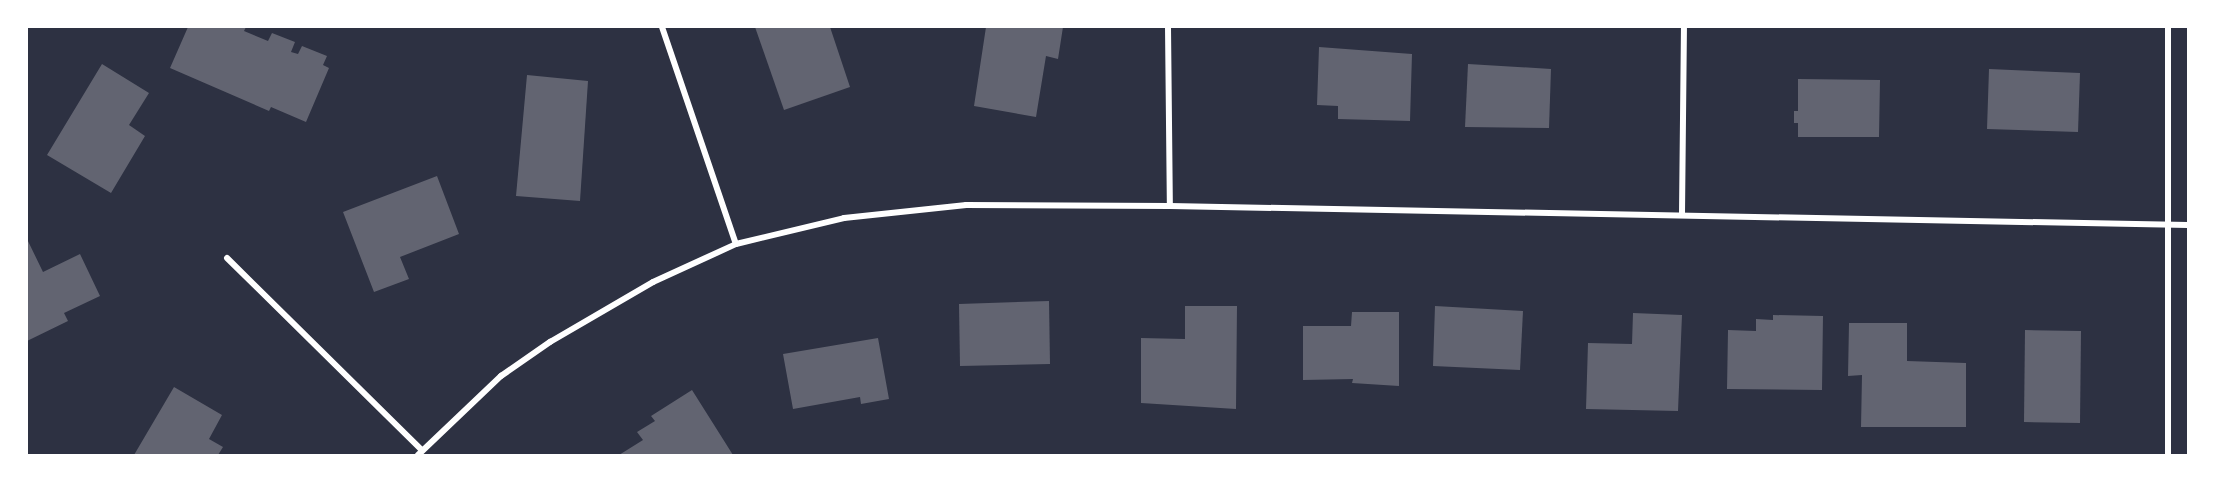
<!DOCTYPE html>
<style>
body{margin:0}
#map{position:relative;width:2215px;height:482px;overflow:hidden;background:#2d3142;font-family:Raleway,sans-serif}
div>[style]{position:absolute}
.building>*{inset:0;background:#626471}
.minor>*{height:6px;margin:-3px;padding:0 3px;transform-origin:3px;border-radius:3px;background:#fff}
span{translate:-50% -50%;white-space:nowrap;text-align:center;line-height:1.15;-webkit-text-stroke:4.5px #fff;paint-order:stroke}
.frame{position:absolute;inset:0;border:28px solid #fff;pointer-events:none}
</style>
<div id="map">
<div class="building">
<div style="clip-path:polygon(188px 27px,246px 27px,244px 31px,268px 41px,272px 33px,295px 42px,291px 52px,298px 54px,302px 46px,327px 56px,323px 65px,329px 68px,306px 122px,271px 107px,269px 111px,170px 68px)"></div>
<div style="clip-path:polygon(755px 27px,830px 27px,850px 87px,784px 110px)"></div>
<div style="clip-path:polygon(986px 27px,1063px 27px,1058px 59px,1046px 56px,1036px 117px,974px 106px)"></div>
<div style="clip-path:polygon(1319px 47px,1412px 54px,1410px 121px,1338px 119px,1338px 106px,1317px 105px)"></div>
<div style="clip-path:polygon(102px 64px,149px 93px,129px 125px,145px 136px,111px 193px,47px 155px)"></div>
<div style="clip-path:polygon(1468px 64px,1551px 69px,1549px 128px,1465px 127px)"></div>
<div style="clip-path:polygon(1989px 69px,2080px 73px,2078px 132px,1987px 129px)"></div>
<div style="clip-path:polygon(527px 75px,588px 81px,580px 201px,516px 196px)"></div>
<div style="clip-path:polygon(1798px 79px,1880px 80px,1879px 137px,1798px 137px,1798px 123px,1794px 123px,1794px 111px,1798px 111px)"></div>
<div style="clip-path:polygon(437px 176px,459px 234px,400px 257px,409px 279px,374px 292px,343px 212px)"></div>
<div style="clip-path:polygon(27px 239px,43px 272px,80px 254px,100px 296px,64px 313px,68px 321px,27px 341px)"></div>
<div style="clip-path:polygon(1049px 301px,1050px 364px,960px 366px,959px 304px)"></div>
<div style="clip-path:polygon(1185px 306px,1237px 306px,1236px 409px,1141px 403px,1141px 338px,1185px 339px)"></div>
<div style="clip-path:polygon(1435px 306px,1523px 311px,1520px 370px,1433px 366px)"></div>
<div style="clip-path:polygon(1352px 312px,1399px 312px,1399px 386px,1352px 383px,1353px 379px,1303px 380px,1303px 326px,1351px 326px)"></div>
<div style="clip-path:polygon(1633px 313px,1682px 315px,1678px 411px,1586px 409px,1588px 343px,1632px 344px)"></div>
<div style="clip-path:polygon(1773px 315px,1823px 316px,1822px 390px,1727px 389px,1728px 330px,1756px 331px,1756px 319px,1773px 320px)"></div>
<div style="clip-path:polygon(1849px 323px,1907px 323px,1907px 361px,1966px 363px,1966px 427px,1861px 427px,1862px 375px,1848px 376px)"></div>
<div style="clip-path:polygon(2025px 330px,2081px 331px,2080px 423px,2024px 422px)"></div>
<div style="clip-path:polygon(878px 338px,889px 399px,861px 404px,860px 397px,793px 409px,783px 354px)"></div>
<div style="clip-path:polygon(174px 387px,222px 415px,209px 439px,223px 447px,218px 455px,134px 455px)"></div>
<div style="clip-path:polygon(692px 390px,733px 455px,619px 455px,643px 440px,637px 432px,655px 421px,651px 416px)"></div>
</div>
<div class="minor">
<div style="left:662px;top:27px;width:229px;rotate:71.2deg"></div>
<div style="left:1168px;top:27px;width:179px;rotate:89.4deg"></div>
<div style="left:1682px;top:214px;width:187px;rotate:-89.4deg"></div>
<div style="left:227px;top:258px;width:274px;rotate:44.6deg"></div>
<div style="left:418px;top:455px;width:115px;rotate:-43.6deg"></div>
<div style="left:501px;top:376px;width:60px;rotate:-34.8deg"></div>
<div style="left:550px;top:342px;width:119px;rotate:-30.2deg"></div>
<div style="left:653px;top:282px;width:91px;rotate:-24.6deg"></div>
<div style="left:736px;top:244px;width:111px;rotate:-13.5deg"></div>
<div style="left:844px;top:218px;width:123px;rotate:-6.1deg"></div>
<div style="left:966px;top:205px;width:204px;rotate:0.3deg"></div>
<div style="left:1170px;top:206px;width:1018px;rotate:1.07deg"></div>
<div style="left:2168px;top:455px;width:428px;rotate:-90deg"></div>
</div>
<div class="frame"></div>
</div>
